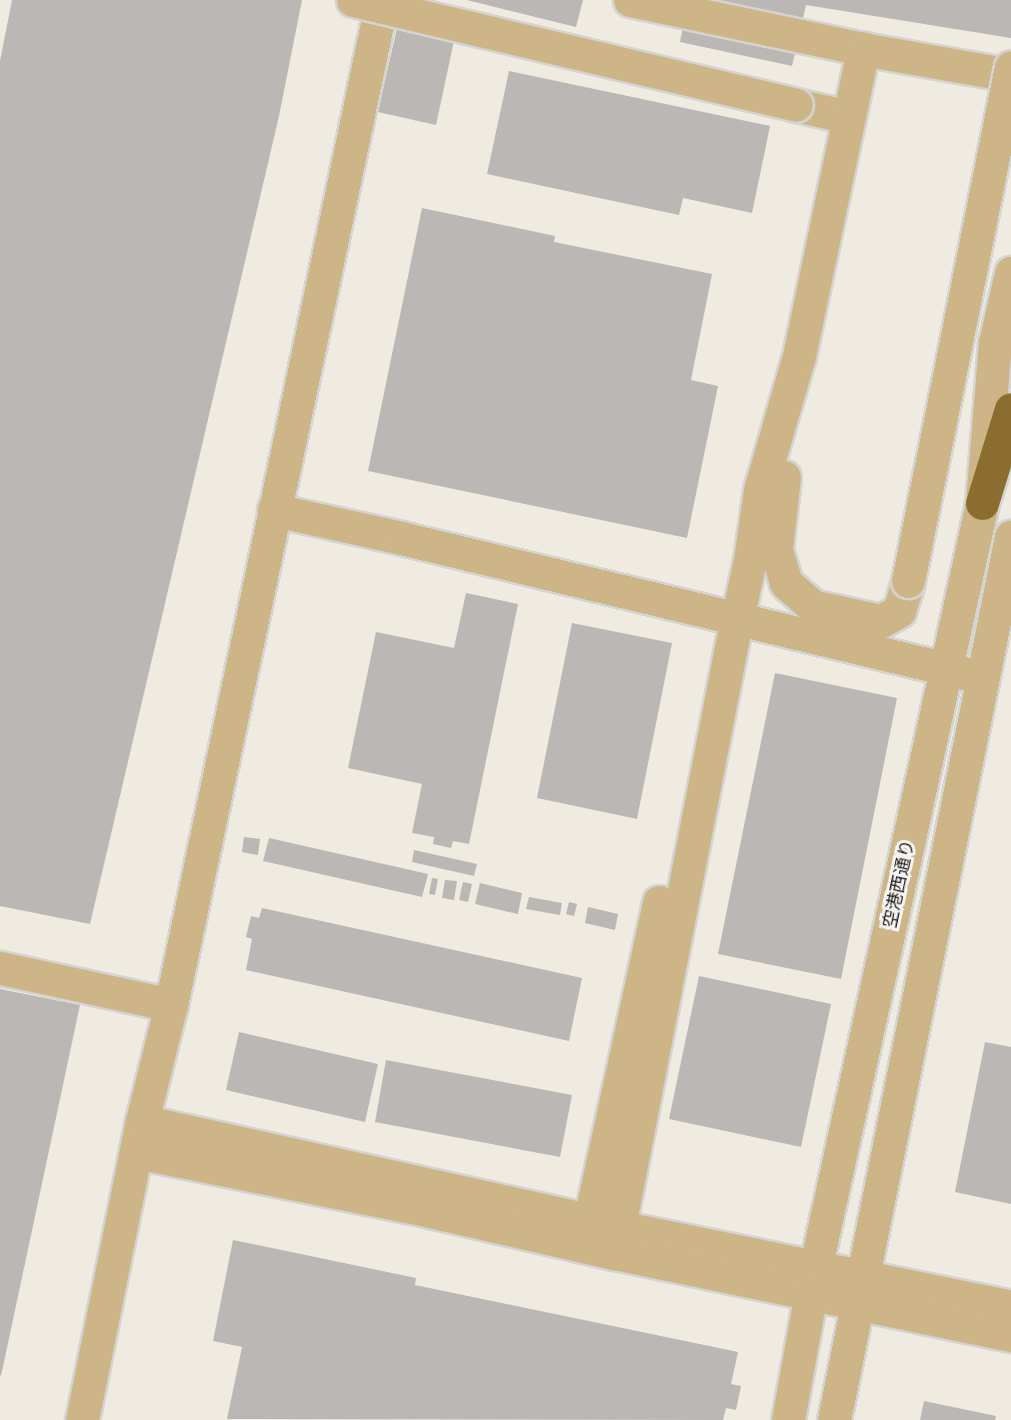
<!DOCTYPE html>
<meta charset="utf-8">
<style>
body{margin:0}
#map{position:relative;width:1011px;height:1420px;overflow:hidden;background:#f7f6f3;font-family:"Work Sans","Noto Sans JP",sans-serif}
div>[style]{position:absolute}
.built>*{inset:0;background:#efebe0}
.building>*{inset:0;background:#bab7b5}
.roads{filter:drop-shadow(2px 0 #d4d4d1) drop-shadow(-2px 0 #d4d4d1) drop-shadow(0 2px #d4d4d1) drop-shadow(0 -2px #d4d4d1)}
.minor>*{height:33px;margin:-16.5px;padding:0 16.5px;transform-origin:16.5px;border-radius:16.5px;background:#cdb588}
.highway>*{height:33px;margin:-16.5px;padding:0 16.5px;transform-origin:16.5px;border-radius:16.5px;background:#8b6d2f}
.bridges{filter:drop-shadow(2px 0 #d4d4d1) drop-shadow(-2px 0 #d4d4d1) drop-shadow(0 2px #d4d4d1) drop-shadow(0 -2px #d4d4d1)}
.minor-bridge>*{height:33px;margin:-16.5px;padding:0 16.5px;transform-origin:16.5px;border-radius:16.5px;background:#cdb588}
span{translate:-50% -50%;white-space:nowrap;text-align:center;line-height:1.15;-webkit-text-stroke:6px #f7f6f3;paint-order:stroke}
.street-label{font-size:18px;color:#1f1f1e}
</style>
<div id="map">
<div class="built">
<div style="clip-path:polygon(0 0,1011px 0,1011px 1420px,0 1420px)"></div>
</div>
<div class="building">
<div style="clip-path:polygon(12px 0,302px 0,279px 116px,90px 924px,0 906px,0 61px)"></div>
<div style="clip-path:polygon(467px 0,583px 0,576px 27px)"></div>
<div style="clip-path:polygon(688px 0,1011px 0,1011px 38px,806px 5px,792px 66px,680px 42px)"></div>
<div style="clip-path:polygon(397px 28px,454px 41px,436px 125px,378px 112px)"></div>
<div style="clip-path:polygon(509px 71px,770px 126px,752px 213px,683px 198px,679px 215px,487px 174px)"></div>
<div style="clip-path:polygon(422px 208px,555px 236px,554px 242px,712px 274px,691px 380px,718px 386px,687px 538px,368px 471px)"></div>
<div style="clip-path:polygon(466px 593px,518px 604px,469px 844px,453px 841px,451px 848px,433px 844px,434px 837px,412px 833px,422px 784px,348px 768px,376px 632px,454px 648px)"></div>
<div style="clip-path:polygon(572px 623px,672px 643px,637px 819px,537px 798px)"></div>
<div style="clip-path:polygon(775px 673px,897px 698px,841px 979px,718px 954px)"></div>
<div style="clip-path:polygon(244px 837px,260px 839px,258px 855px,242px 852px)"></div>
<div style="clip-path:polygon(269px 838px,428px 874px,422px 897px,263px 861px)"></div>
<div style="clip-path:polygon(414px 850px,477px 864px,474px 876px,412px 862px)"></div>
<div style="clip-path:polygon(432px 878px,438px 879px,435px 895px,429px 894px)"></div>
<div style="clip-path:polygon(445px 880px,457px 881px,454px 900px,442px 898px)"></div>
<div style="clip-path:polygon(463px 882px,472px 884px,468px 902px,459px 900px)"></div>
<div style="clip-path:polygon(480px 883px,522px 893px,518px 914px,475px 904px)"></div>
<div style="clip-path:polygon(529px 897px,562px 903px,560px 915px,526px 909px)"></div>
<div style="clip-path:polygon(569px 902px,577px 904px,574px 916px,566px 914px)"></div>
<div style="clip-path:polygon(588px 907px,618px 914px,615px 930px,585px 923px)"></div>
<div style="clip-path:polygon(262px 908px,582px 978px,569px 1041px,246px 970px,252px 939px,246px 937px,251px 916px,259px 918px)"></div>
<div style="clip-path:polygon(699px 976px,831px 1004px,801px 1147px,669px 1119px)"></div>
<div style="clip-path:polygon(0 989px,80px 1005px,1px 1376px,0 1375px)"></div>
<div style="clip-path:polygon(239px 1032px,378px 1064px,365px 1122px,226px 1090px)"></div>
<div style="clip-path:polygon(985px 1042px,1011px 1047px,1011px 1204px,955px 1192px)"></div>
<div style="clip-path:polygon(386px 1060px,572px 1095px,560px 1157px,375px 1122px)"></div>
<div style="clip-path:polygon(233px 1240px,416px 1278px,415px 1285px,738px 1352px,731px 1384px,741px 1386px,736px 1410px,726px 1408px,723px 1420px,227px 1419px,242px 1347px,213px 1341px)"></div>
<div style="clip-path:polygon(924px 1401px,996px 1416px,995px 1420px,920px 1420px)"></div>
</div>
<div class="roads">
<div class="minor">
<div style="left:630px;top:0;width:238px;rotate:11.9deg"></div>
<div style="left:863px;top:49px;width:150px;rotate:10deg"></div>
<div style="left:796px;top:105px;width:54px;rotate:12.8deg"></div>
<div style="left:784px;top:477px;width:73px;rotate:96.3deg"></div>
<div style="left:776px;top:550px;width:34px;rotate:73deg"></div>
<div style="left:786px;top:583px;width:35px;rotate:41deg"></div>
<div style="left:812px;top:606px;width:71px;rotate:12.3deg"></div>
<div style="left:881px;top:621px;width:21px;rotate:-29deg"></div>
<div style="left:899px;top:611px;width:31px;rotate:-73deg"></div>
<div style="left:274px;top:510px;width:130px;rotate:12.4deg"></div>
<div style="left:401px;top:538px;width:583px;rotate:13.49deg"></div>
<div style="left:0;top:968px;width:175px;rotate:12.2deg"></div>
<div style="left:142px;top:1121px;width:489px;rotate:12.5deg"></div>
<div style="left:619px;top:1227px;width:400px;rotate:11.5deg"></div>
<div style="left:136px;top:1152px;width:300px;rotate:11.3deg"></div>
<div style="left:430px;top:1211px;width:189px;rotate:12.9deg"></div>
<div style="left:614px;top:1253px;width:405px;rotate:11.7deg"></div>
<div style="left:585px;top:1242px;width:348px;rotate:-77.7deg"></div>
<div style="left:614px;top:1253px;width:617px;rotate:-79.07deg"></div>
<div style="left:731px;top:647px;width:89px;rotate:-77.7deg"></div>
<div style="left:750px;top:560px;width:71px;rotate:-81.9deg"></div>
<div style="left:760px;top:490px;width:140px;rotate:-73.8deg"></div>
<div style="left:799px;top:356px;width:314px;rotate:-78.2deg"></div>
<div style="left:82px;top:1420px;width:305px;rotate:-78.7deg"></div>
<div style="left:142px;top:1121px;width:120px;rotate:-76deg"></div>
<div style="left:171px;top:1005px;width:1027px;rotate:-78.14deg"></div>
<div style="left:788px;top:1420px;width:158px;rotate:-79.8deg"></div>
<div style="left:816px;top:1265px;width:780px;rotate:-77.71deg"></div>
<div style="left:982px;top:503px;width:161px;rotate:-85.4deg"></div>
<div style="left:995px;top:343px;width:72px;rotate:-77.1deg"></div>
<div style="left:834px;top:1420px;width:901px;rotate:-78.67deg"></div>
</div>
<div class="highway">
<div style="left:982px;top:503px;width:98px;rotate:-72.9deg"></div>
</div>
</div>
<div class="bridges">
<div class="minor-bridge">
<div style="left:353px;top:0;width:455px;rotate:13.3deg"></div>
<div style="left:908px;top:581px;width:524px;rotate:-78.67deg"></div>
</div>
</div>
<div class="street-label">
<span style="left:899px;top:884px;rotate:-78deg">空港西通り</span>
</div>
</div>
